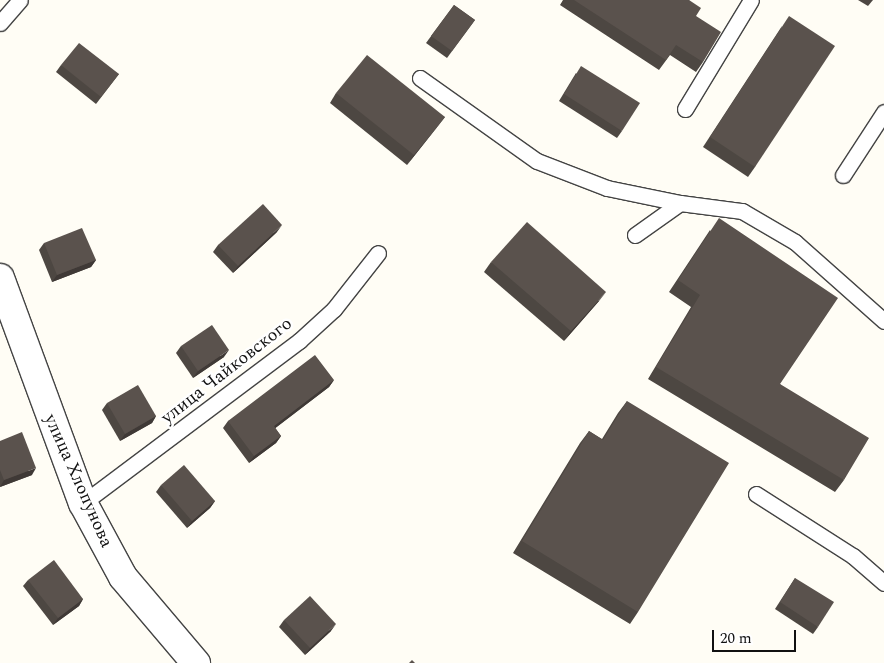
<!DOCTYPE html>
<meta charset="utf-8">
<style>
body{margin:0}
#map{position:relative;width:884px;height:663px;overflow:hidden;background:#fffdf5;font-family:Spectral,serif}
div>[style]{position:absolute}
.roads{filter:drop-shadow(1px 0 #444) drop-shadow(-1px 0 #444) drop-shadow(0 1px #444) drop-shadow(0 -1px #444)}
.service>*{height:15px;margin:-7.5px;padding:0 7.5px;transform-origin:7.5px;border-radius:7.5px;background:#fff}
.minor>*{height:28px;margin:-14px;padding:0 14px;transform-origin:14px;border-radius:14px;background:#fff}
.wall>*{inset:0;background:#4d4742}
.shaded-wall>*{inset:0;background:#3f3936}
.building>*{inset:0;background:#5a524d}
span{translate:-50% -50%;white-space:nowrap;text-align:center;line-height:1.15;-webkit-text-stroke:5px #fff;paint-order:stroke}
.street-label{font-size:18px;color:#111}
.scale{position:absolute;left:712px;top:630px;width:84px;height:22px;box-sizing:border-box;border:2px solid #111;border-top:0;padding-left:6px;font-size:15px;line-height:18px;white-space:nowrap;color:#111;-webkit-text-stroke:4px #fff;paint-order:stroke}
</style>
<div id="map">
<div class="roads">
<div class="service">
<div style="left:0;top:23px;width:30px;rotate:-49deg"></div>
<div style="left:420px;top:78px;width:143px;rotate:35.4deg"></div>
<div style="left:537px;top:161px;width:75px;rotate:21.1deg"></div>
<div style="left:607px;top:188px;width:75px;rotate:11.6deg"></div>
<div style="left:685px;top:109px;width:127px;rotate:-58.8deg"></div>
<div style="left:843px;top:175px;width:75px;rotate:-56.9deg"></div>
<div style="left:635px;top:235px;width:55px;rotate:-35.4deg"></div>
<div style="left:680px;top:203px;width:63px;rotate:7.4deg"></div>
<div style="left:742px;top:211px;width:61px;rotate:30.3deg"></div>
<div style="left:795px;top:242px;width:119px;rotate:41.6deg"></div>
<div style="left:756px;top:494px;width:115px;rotate:32.6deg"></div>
<div style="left:853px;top:556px;width:41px;rotate:41.1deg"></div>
<div style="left:83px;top:503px;width:270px;rotate:-36.9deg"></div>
<div style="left:299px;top:341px;width:47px;rotate:-42.4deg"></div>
<div style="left:334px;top:309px;width:71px;rotate:-51.8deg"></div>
</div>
<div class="minor">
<div style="left:0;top:278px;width:240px;rotate:69.8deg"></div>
<div style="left:83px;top:503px;width:84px;rotate:61.6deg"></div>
<div style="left:123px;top:577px;width:113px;rotate:49.7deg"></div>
</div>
</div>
<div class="wall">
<div style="clip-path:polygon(563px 0,689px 0,696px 16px,703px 62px,696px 72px,670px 55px,659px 70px,560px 5px)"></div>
<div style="clip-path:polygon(858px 0,873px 0,868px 6px)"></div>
<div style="clip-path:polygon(454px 5px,475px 20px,447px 58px,426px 43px)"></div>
<div style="clip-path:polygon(782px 26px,755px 167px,748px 177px,703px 147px)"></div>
<div style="clip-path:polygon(61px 65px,119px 74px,96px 104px,56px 72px)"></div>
<div style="clip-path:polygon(576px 73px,622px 131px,617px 138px,559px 101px)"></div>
<div style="clip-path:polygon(336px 93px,445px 117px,407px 165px,330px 103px)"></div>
<div style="clip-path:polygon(710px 230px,780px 384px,844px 480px,835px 492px,648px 379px,691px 307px,669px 292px)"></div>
<div style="clip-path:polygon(277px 232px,233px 273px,213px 252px,218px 245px)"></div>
<div style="clip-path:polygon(44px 243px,96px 260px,91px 267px,52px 282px,39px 250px)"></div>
<div style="clip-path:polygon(491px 262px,599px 301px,564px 341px,484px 272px)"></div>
<div style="clip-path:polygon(181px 346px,224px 357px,193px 378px,176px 353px)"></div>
<div style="clip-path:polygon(334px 380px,329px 387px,275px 428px,281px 436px,276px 443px,249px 463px,223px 428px,228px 421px)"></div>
<div style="clip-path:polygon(627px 401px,638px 612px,630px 624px,513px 553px,580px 443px,589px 431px,602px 439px,618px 413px)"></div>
<div style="clip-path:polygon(107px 403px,156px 416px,152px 423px,120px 441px,102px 410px)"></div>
<div style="clip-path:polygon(0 441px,32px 475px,0 487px)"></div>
<div style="clip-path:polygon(161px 485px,215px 501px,210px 508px,187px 528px,156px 492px)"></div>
<div style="clip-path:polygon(795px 578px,818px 627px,813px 634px,775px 609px)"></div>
<div style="clip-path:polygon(28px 580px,83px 599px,79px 606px,53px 625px,23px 586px)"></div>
<div style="clip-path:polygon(284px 620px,331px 631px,305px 655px,279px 627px)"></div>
</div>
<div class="shaded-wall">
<div style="clip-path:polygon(445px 117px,438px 126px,407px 165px,414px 155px)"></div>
<div style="clip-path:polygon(282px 225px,277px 232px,233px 273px,238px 266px)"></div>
<div style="clip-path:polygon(96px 260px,91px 267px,52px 282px,57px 275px)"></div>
<div style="clip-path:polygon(606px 292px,599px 301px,564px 341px,571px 331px)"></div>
<div style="clip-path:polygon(229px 350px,224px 357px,193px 378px,198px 371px)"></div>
<div style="clip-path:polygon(334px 380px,329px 387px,269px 433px,274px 426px)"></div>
<div style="clip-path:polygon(156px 416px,152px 423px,120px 441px,125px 434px)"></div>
<div style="clip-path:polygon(281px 436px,276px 443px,249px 463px,254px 456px)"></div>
<div style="clip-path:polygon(36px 468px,32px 475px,0 487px,4px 480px)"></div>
<div style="clip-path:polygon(215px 501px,210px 508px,187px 528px,192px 521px)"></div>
<div style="clip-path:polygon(83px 599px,79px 606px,53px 625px,58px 618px)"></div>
<div style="clip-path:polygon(336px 624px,331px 631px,305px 655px,310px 648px)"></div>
</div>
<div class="building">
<div style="clip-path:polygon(574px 0,689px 0,701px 8px,696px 16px,721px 32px,703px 62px,676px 45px,666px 60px)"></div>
<div style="clip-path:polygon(454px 5px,475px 20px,452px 51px,431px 36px)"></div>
<div style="clip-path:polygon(789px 16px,835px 46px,755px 167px,710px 137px)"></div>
<div style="clip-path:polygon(79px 43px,119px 74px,101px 97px,61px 65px)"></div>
<div style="clip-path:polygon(367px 55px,445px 117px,414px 155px,336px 93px)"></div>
<div style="clip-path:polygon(581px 66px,640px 103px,622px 131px,564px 94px)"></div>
<div style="clip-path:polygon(263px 204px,282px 225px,238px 266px,218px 245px)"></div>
<div style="clip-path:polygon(719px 218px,838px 298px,780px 384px,869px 438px,844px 480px,656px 367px,700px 295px,678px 280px)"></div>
<div style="clip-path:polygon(527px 222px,606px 292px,571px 331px,491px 262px)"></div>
<div style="clip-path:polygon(82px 228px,96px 260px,57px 275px,44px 243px)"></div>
<div style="clip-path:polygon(212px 325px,229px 350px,198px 371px,181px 346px)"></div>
<div style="clip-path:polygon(315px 355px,334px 380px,274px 426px,281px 436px,254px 456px,228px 421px)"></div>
<div style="clip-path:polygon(138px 385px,156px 416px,125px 434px,107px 403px)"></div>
<div style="clip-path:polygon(627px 401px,729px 463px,638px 612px,522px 541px,589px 431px,603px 440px)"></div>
<div style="clip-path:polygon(22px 432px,36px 468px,4px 480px,0 470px,0 441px)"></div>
<div style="clip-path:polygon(184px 465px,215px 501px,192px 521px,161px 485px)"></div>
<div style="clip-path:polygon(54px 560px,83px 599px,58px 618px,28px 580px)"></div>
<div style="clip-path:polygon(795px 578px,834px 602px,818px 627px,780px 602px)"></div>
<div style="clip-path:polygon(310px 596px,336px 624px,310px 648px,284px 620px)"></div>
<div style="clip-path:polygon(412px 660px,415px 663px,409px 663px)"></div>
</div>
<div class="street-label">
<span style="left:227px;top:371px;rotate:-38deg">улица Чайковского</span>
<span style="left:78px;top:481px;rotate:66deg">улица Хлопунова</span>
</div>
<div class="scale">20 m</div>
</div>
